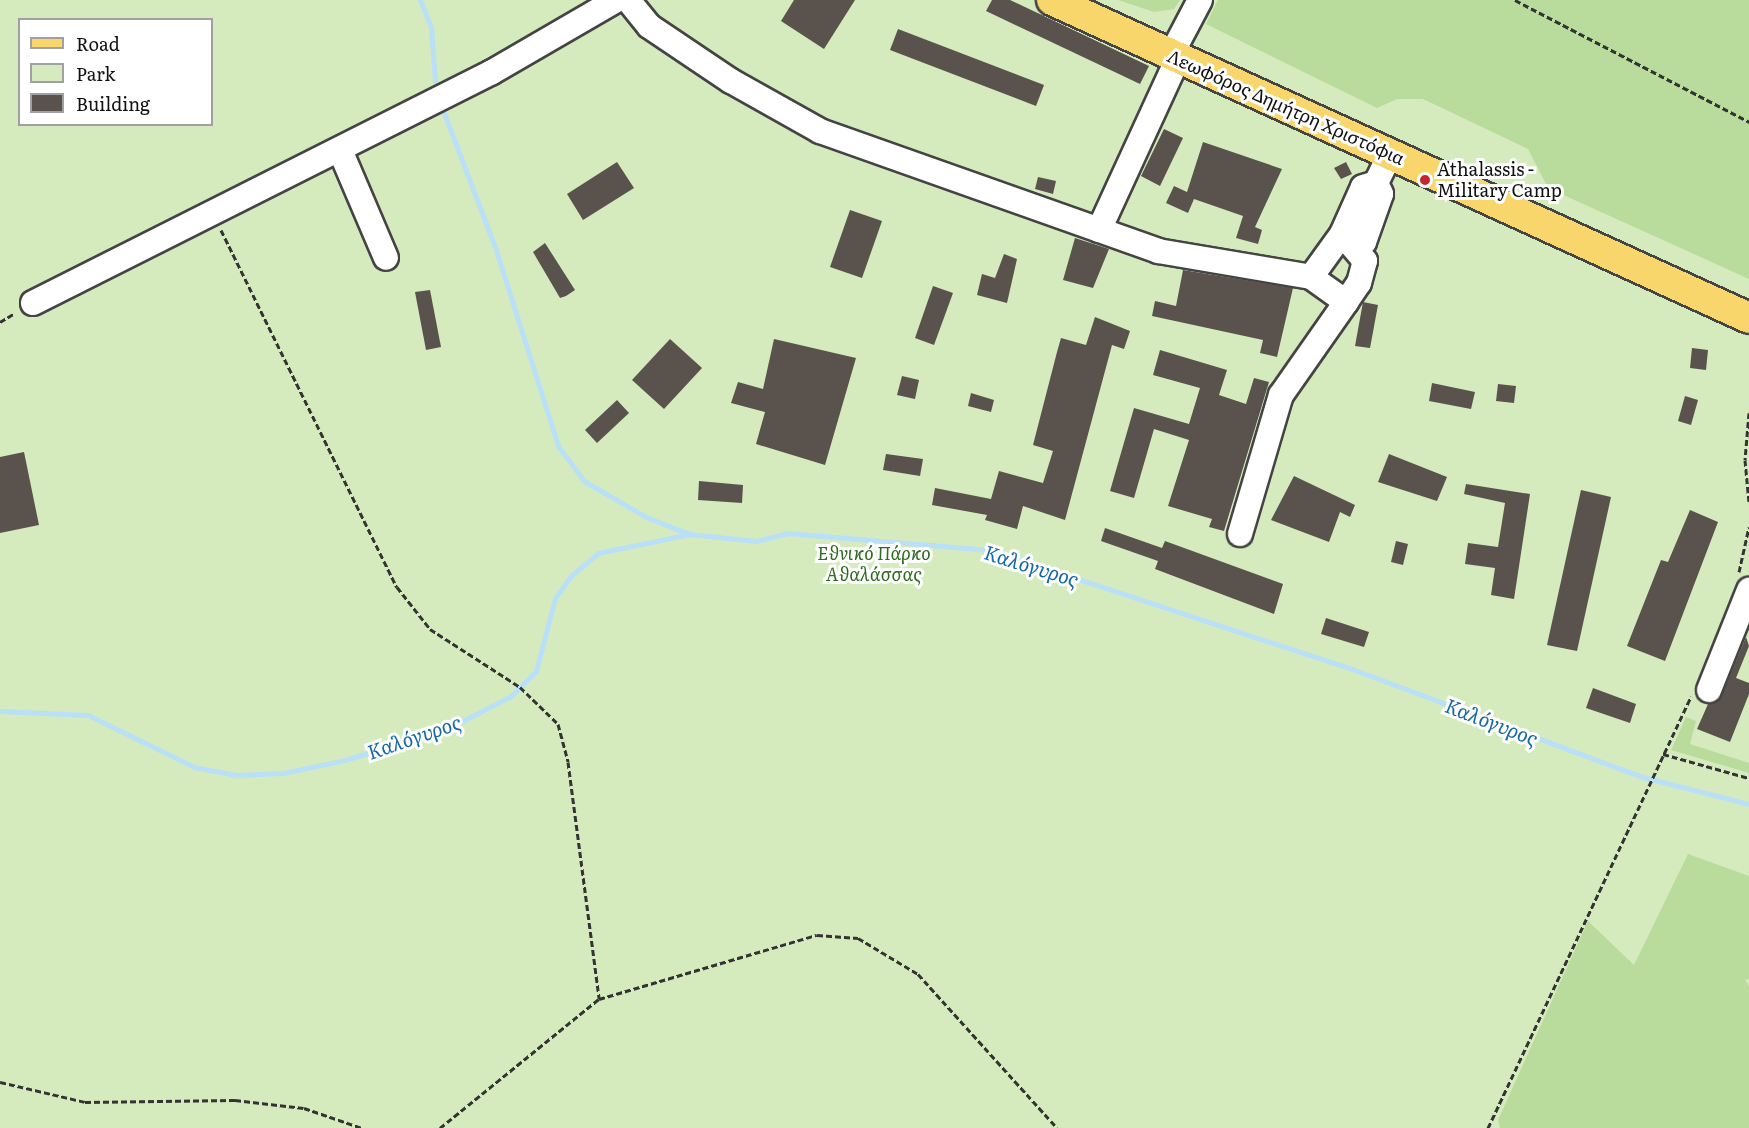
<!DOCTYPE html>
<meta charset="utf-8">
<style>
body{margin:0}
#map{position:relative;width:1749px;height:1128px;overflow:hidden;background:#fffdf5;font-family:Literata,serif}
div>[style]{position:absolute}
.green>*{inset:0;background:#d5ebbd}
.forest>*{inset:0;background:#b9dc9c}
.stream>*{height:5px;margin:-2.5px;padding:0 2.5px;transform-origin:2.5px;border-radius:2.5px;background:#b9e0f7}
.building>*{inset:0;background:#5a524d}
.path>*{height:3px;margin-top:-1.5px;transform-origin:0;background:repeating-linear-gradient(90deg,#333 0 6px,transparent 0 9px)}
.roads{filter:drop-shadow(2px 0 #444) drop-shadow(-2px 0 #444) drop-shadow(0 2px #444) drop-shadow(0 -2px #444)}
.minor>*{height:24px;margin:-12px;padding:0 12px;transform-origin:12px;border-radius:12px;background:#fff}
.major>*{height:30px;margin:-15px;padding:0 15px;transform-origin:15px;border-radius:15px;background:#f9d66b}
.dots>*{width:16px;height:16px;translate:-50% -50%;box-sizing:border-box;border:3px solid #fff;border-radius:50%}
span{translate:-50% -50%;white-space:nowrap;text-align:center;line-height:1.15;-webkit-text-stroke:6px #fff;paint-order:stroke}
.street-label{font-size:18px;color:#111}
.poi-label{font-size:18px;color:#111}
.left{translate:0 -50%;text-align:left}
.park-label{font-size:18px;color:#2f6b1f;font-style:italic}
.water-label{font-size:20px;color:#1768a6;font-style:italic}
.legend{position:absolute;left:18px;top:18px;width:195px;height:108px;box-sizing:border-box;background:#fff;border:2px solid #a0a0a0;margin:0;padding:8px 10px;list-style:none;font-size:18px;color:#111}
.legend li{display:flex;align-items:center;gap:12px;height:30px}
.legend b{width:30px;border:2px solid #a0a0a0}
</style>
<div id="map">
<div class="green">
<div style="clip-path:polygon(evenodd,0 0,1749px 0,1749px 1128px,0 1128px,0 0,20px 20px,212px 20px,212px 124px,20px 124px,20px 20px)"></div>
</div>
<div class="forest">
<div style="clip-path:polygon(1118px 0,1180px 0,1174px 9px,1154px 12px)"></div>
<div style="clip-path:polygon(1218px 0,1749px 0,1749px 279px,1548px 188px,1528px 149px,1423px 99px,1397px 99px,1377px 108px,1206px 24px)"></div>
<div style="clip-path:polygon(1686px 717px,1696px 721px,1690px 744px,1749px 763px,1749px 773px,1671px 750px)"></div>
<div style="clip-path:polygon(1688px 854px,1749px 876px,1749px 979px,1745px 980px,1749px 986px,1749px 1128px,1500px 1128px,1498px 1120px,1588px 921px,1634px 965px)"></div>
</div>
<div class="stream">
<div style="left:420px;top:0;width:29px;rotate:68deg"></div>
<div style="left:431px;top:27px;width:54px;rotate:85.8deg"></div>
<div style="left:444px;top:113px;width:143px;rotate:69.2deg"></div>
<div style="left:495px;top:247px;width:209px;rotate:72.4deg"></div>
<div style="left:558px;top:446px;width:44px;rotate:53.4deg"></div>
<div style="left:584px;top:481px;width:72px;rotate:30.1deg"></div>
<div style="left:646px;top:517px;width:46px;rotate:21.6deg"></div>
<div style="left:0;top:711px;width:88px;rotate:2.6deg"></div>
<div style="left:88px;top:715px;width:118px;rotate:26.1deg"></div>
<div style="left:194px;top:767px;width:43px;rotate:10.8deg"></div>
<div style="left:236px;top:775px;width:47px;rotate:-2.4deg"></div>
<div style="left:283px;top:773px;width:63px;rotate:-11.8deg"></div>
<div style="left:345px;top:760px;width:109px;rotate:-17.1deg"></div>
<div style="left:449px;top:728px;width:70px;rotate:-27.3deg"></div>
<div style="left:511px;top:696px;width:35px;rotate:-45deg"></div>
<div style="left:536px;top:671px;width:75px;rotate:-75.4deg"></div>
<div style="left:555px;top:598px;width:29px;rotate:-54deg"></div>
<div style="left:572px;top:575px;width:34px;rotate:-40deg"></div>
<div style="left:598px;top:553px;width:94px;rotate:-11.7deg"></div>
<div style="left:690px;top:534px;width:66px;rotate:6.1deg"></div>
<div style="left:756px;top:541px;width:32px;rotate:-14deg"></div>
<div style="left:787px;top:533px;width:204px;rotate:4.8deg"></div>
<div style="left:990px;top:550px;width:381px;rotate:18.2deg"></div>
<div style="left:1352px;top:669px;width:306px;rotate:20.4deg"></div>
<div style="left:1639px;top:776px;width:114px;rotate:14.3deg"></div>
</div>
<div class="building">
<div style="clip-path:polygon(794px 0,855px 0,824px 49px,781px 21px)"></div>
<div style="clip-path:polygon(992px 0,1010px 0,1149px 66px,1140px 84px,986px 11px)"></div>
<div style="clip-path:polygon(898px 29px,1044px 85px,1036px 106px,890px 50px)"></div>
<div style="clip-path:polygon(1164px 129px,1183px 138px,1160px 186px,1141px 176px)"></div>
<div style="clip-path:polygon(1203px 142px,1282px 169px,1255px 227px,1262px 230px,1258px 244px,1236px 238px,1243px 216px,1194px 199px,1188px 213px,1166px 203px,1174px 186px,1187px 192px)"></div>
<div style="clip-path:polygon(617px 162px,634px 188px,583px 220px,567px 194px)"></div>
<div style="clip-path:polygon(1346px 162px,1352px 174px,1341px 179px,1334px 168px)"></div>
<div style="clip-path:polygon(1038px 177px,1056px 181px,1053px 194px,1035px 189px)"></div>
<div style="clip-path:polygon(850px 210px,882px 221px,862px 278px,830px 267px)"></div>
<div style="clip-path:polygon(1075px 238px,1109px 249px,1093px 288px,1063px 280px)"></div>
<div style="clip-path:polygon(545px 243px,575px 290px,566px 296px,560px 298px,533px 252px)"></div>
<div style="clip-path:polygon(1004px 254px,1017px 259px,1007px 303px,977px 295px,982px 274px,995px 278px)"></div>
<div style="clip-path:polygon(1183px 270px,1293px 288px,1277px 357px,1260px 353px,1263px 340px,1152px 316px,1155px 301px,1176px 306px)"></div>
<div style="clip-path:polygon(933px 286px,953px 293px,934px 345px,915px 338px)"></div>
<div style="clip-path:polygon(430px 290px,441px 347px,426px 350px,415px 292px)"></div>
<div style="clip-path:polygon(1363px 302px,1378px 305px,1370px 348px,1355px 346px)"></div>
<div style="clip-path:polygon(1095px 317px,1130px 331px,1124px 349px,1112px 345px,1065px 520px,1023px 506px,1017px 529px,985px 520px,987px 515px,932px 505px,935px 488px,991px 499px,999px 471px,1043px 483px,1053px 451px,1033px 445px,1057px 352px,1061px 338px,1086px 345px)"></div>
<div style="clip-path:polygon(670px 339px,702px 368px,664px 409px,632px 380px)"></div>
<div style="clip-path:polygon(774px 339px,856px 358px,825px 465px,756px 444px,765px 412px,731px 403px,738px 382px,763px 389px)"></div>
<div style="clip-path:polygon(1692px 348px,1708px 350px,1706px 370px,1690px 368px)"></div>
<div style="clip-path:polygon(1160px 350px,1227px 370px,1219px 395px,1246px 404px,1254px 378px,1269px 382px,1224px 531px,1209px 527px,1212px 519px,1168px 506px,1189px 440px,1154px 429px,1134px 498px,1110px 491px,1134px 408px,1189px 424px,1200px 388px,1153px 375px)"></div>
<div style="clip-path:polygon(902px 376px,919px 380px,915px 399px,897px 395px)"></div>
<div style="clip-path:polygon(1432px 383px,1475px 392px,1471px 409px,1429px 401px)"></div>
<div style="clip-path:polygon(1498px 384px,1516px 386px,1514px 403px,1496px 401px)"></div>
<div style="clip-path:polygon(971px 393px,994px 400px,991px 412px,968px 406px)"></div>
<div style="clip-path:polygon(1685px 396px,1698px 400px,1691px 425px,1678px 421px)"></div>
<div style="clip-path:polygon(617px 400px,629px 413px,597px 443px,585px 430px)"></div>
<div style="clip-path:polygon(24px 452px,39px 525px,0 533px,0 457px)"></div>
<div style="clip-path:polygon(886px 454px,923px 459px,920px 476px,883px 470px)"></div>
<div style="clip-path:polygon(1389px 454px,1447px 477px,1437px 501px,1378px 482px)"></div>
<div style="clip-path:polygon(1294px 476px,1355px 505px,1350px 517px,1340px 512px,1329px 542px,1271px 520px)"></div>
<div style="clip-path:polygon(699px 481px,743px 485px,742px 503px,698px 500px)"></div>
<div style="clip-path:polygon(1466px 484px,1530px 494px,1514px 599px,1491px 595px,1495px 568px,1465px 564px,1468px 543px,1498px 547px,1505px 503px,1464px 494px)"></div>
<div style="clip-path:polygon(1581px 490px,1611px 497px,1577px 651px,1547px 645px)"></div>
<div style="clip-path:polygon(1690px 510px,1718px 522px,1665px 661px,1627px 646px,1661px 560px,1668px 562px)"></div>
<div style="clip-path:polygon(1105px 528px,1162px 548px,1165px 541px,1283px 584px,1274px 614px,1155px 569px,1158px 561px,1101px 541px)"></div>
<div style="clip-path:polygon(1396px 541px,1408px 544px,1403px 565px,1391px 562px)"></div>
<div style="clip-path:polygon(1326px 618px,1369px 632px,1364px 647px,1321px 634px)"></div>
<div style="clip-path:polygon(1746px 637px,1749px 646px,1736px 678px,1749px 683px,1749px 694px,1730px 742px,1697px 729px,1708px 704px,1722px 695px)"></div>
<div style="clip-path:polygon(1593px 688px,1636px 704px,1630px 723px,1586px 708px)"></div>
</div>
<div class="path">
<div style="left:1515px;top:0;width:264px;rotate:27.5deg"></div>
<div style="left:221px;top:230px;width:398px;rotate:63.8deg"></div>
<div style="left:397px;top:587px;width:53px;rotate:51.8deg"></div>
<div style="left:430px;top:629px;width:107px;rotate:32.8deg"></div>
<div style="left:520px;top:687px;width:53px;rotate:44.2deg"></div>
<div style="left:558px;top:724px;width:39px;rotate:75deg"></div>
<div style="left:568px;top:762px;width:239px;rotate:82.5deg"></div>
<div style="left:0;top:322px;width:17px;rotate:-31deg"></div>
<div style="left:1749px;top:413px;width:47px;rotate:94.9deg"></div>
<div style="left:1745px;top:460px;width:42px;rotate:84.6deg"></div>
<div style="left:1739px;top:572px;width:46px;rotate:-77.5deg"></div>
<div style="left:1663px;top:754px;width:89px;rotate:15.6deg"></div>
<div style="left:0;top:1082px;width:87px;rotate:13.2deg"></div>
<div style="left:85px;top:1102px;width:150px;rotate:-0.8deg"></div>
<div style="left:235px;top:1100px;width:69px;rotate:6.6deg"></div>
<div style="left:304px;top:1108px;width:61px;rotate:19deg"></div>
<div style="left:440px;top:1128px;width:205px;rotate:-39.1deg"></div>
<div style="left:599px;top:999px;width:227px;rotate:-16.4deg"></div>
<div style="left:817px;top:935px;width:41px;rotate:4.2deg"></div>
<div style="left:858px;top:938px;width:70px;rotate:31deg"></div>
<div style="left:918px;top:974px;width:207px;rotate:47.9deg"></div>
<div style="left:1488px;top:1128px;width:477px;rotate:-64.8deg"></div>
</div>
<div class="roads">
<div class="minor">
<div style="left:628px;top:0;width:33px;rotate:51deg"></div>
<div style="left:649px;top:26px;width:99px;rotate:33.9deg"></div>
<div style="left:731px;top:81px;width:102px;rotate:29.3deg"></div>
<div style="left:820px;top:131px;width:359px;rotate:19.5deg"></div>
<div style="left:1158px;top:251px;width:155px;rotate:9.6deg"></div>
<div style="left:1311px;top:277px;width:43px;rotate:35.5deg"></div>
<div style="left:1346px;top:302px;width:23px;rotate:-56deg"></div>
<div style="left:1359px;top:283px;width:23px;rotate:-75deg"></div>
<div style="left:1365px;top:261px;width:35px;rotate:-130deg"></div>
<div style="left:1342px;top:234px;width:51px;rotate:-65.9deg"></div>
<div style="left:1363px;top:187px;width:14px;rotate:-17deg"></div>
<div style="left:1376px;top:183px;width:32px;rotate:-64deg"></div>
<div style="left:1171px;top:55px;width:62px;rotate:-62.2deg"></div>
<div style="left:340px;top:150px;width:117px;rotate:66.9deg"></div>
<div style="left:1099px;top:230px;width:189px;rotate:-65.3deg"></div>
<div style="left:1350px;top:243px;width:14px;rotate:-4deg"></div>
<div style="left:1364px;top:242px;width:51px;rotate:-70.5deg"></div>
<div style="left:1381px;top:194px;width:12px;rotate:-114deg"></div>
<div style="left:1311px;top:277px;width:53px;rotate:-54.2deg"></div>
<div style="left:33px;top:303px;width:514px;rotate:-26.71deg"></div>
<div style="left:492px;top:72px;width:143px;rotate:-30.1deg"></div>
<div style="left:1240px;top:534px;width:145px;rotate:-73.6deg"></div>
<div style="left:1281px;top:395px;width:113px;rotate:-55deg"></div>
<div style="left:1709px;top:690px;width:108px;rotate:-68.2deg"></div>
</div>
<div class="major">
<div style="left:1052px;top:0;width:766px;rotate:24.52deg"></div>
</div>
</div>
<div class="dots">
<div style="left:1425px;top:180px;background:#c4262e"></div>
</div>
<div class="street-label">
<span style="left:1286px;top:107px;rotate:24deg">Λεωφόρος Δημήτρη Χριστόφια</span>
</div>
<div class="poi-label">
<span class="left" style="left:1437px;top:180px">Athalassis -<br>Military Camp</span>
</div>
<div class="park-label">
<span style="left:874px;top:564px">Εθνικό Πάρκο<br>Αθαλάσσας</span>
</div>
<div class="water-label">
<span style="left:1032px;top:565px;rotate:17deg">Καλόγυρος</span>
<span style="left:1492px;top:721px;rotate:21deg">Καλόγυρος</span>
<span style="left:414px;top:736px;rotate:-19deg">Καλόγυρος</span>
</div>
<ul class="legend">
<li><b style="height:8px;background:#f9d66b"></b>Road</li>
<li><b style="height:16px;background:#d5ebbd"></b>Park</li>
<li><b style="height:16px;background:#5a524d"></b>Building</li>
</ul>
</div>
